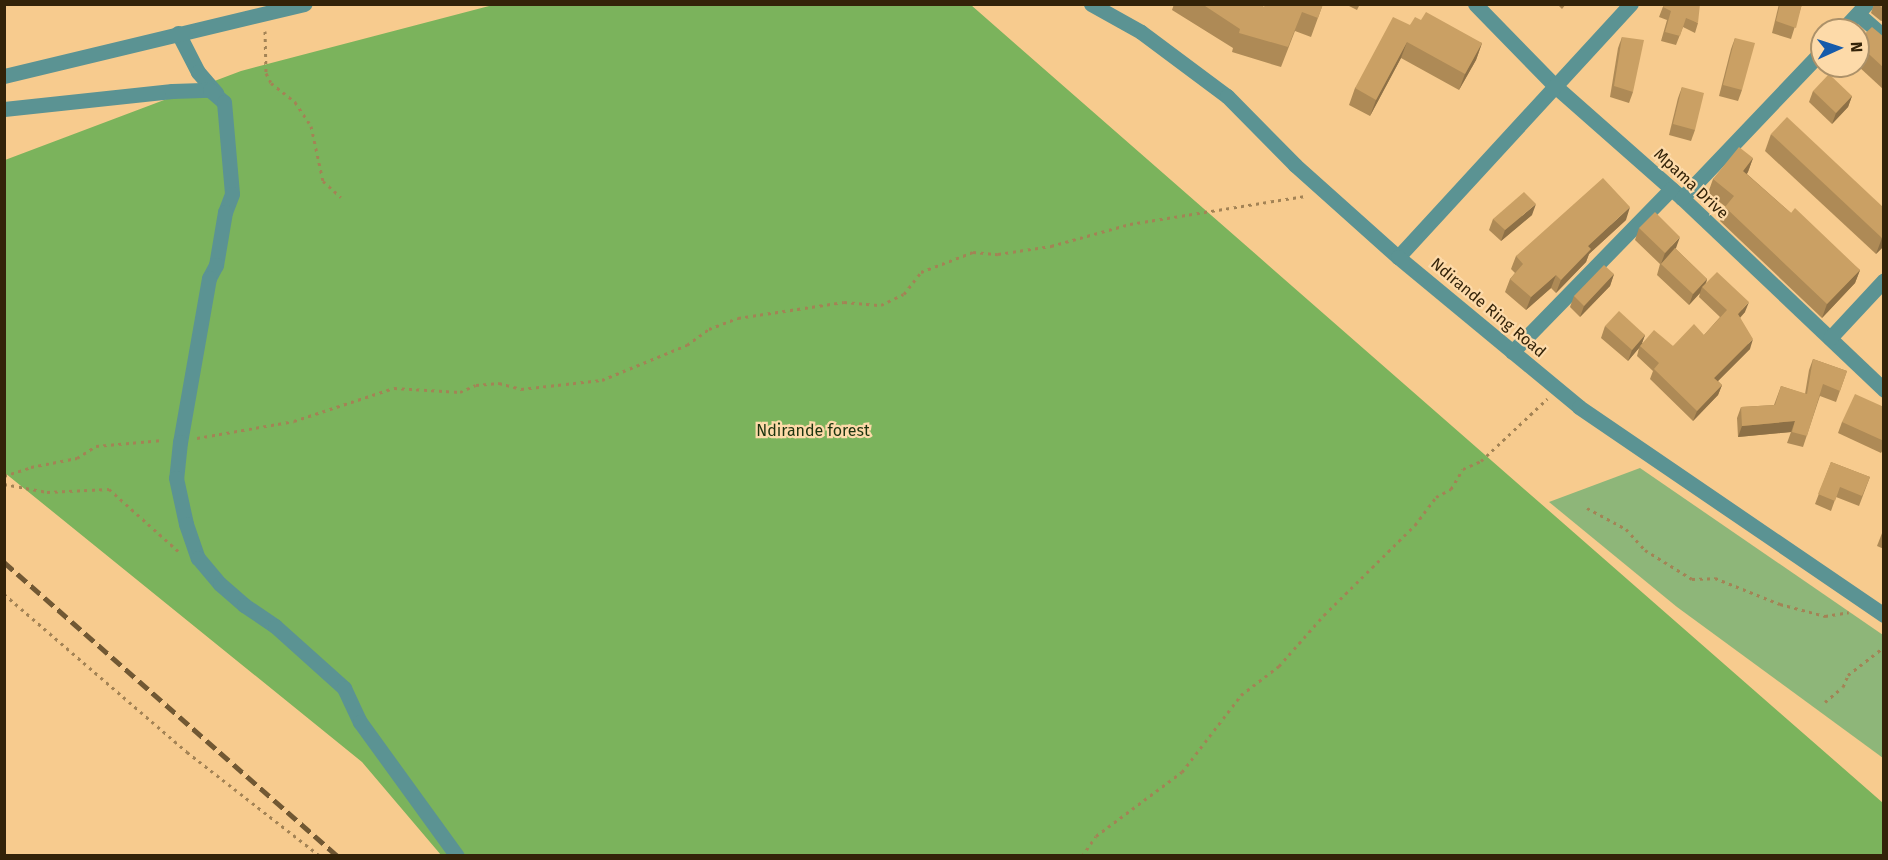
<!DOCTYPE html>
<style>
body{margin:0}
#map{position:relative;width:1888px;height:860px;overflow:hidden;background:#f7cb8e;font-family:"Fira Sans",sans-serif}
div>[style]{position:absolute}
.green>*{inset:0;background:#8eb679}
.forest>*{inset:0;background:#7bb35c}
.path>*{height:3px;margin-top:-1.5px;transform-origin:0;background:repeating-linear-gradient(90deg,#a38355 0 3px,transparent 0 7.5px)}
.minor>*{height:15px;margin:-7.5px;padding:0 7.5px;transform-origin:7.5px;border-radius:7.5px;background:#5b9393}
.tertiary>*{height:15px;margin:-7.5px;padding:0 7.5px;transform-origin:7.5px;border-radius:7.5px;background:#5b9393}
.rail>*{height:4.5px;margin-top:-2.25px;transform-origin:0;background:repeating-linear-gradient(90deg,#715833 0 12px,transparent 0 18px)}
.wall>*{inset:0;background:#ae8a56}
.shaded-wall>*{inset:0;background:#8d7046}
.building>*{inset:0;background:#caa064}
span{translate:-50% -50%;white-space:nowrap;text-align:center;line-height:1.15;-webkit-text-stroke:4.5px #fddaa9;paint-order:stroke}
.street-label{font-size:16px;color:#332309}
.park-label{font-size:16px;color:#1c330f}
.frame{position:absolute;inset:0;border:6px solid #332309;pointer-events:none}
.north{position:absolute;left:1810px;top:18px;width:60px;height:60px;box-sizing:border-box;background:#fddaa9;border:2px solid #ac9169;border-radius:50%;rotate:87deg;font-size:16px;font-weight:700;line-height:24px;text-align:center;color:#332309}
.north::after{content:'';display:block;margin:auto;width:21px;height:27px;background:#165bab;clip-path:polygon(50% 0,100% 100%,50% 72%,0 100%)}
</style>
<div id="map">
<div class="green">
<div style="clip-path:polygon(1640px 468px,1883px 635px,1883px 758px,1677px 607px,1549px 502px)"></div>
</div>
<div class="forest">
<div style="clip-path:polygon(493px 5px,971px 5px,1883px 803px,1883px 855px,441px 855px,362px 762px,5px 473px,5px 160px,241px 71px)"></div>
</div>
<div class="path">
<div style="left:265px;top:31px;width:42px;rotate:88.6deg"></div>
<div style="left:266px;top:73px;width:11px;rotate:63deg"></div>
<div style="left:271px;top:83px;width:31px;rotate:38deg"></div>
<div style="left:295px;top:102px;width:29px;rotate:56deg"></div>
<div style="left:311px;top:126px;width:56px;rotate:77.7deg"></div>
<div style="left:323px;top:181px;width:24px;rotate:42deg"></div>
<div style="left:197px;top:438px;width:98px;rotate:-9.9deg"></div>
<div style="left:294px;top:421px;width:105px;rotate:-18.3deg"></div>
<div style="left:394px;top:388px;width:66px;rotate:3.5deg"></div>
<div style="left:460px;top:392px;width:17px;rotate:-24deg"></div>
<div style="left:476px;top:385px;width:23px;rotate:-5deg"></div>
<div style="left:499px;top:383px;width:23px;rotate:15deg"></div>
<div style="left:521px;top:389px;width:81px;rotate:-6.3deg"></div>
<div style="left:602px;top:380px;width:92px;rotate:-22.4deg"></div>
<div style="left:687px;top:345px;width:27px;rotate:-36deg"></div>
<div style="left:709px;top:329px;width:31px;rotate:-21deg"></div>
<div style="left:738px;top:318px;width:107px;rotate:-8.6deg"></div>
<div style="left:844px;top:302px;width:37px;rotate:5deg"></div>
<div style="left:881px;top:305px;width:25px;rotate:-26deg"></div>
<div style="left:904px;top:294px;width:28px;rotate:-52deg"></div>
<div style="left:921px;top:272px;width:56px;rotate:-21deg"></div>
<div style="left:973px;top:252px;width:25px;rotate:5deg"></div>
<div style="left:998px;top:254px;width:54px;rotate:-8.6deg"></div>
<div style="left:1051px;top:246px;width:82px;rotate:-15.6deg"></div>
<div style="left:1130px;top:224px;width:176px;rotate:-9.1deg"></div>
<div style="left:4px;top:476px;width:28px;rotate:-18deg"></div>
<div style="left:31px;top:467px;width:47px;rotate:-11.1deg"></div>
<div style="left:77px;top:458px;width:22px;rotate:-32deg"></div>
<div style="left:96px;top:446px;width:67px;rotate:-5.1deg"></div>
<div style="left:4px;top:484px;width:44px;rotate:10.5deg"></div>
<div style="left:47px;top:492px;width:62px;rotate:-2.8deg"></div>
<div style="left:109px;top:489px;width:93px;rotate:41.9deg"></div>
<div style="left:1587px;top:508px;width:44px;rotate:28.3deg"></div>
<div style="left:1626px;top:529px;width:28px;rotate:48deg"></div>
<div style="left:1645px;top:550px;width:55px;rotate:31.7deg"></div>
<div style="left:1692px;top:579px;width:23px;rotate:-2deg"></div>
<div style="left:1715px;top:578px;width:70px;rotate:21.8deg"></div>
<div style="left:1780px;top:604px;width:47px;rotate:14.9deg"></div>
<div style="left:1825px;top:616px;width:24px;rotate:-9deg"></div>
<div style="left:4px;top:594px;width:242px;rotate:40.8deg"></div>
<div style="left:187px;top:752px;width:169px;rotate:38deg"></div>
<div style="left:1825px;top:702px;width:23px;rotate:-40deg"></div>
<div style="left:1843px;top:687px;width:13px;rotate:-67deg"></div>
<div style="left:1848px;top:675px;width:46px;rotate:-37.9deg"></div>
<div style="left:1082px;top:856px;width:24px;rotate:-55deg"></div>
<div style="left:1096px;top:836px;width:107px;rotate:-36.7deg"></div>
<div style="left:1182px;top:772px;width:97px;rotate:-52.5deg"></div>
<div style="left:1241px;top:695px;width:48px;rotate:-37.3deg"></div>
<div style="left:1279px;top:666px;width:68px;rotate:-48.6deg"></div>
<div style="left:1324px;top:615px;width:128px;rotate:-44.7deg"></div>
<div style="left:1415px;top:525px;width:35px;rotate:-53deg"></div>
<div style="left:1436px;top:497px;width:17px;rotate:-28deg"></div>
<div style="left:1451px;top:489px;width:23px;rotate:-59deg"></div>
<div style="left:1463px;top:469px;width:20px;rotate:-24deg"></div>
<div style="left:1481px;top:461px;width:91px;rotate:-43.2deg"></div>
</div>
<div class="minor">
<div style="left:1475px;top:4px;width:115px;rotate:45.7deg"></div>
<div style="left:1555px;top:86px;width:169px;rotate:41.4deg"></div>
<div style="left:1682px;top:198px;width:279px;rotate:43.5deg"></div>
<div style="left:1858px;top:14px;width:35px;rotate:41deg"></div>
<div style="left:1842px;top:30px;width:35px;rotate:-47deg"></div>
<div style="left:178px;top:33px;width:44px;rotate:62.9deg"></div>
<div style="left:198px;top:72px;width:28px;rotate:49deg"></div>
<div style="left:4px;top:109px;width:169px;rotate:-6.1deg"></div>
<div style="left:172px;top:91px;width:38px;rotate:-2deg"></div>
<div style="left:210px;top:90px;width:18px;rotate:41deg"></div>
<div style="left:224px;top:102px;width:92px;rotate:85deg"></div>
<div style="left:232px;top:194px;width:19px;rotate:111deg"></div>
<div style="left:225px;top:212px;width:54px;rotate:99.6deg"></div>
<div style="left:216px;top:265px;width:15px;rotate:118deg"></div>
<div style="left:209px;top:278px;width:167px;rotate:100deg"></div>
<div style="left:180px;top:442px;width:36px;rotate:96deg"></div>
<div style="left:176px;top:478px;width:47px;rotate:77.7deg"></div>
<div style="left:186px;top:524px;width:36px;rotate:71deg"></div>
<div style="left:198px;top:558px;width:34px;rotate:50deg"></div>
<div style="left:220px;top:584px;width:32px;rotate:41deg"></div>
<div style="left:244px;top:605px;width:37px;rotate:34deg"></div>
<div style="left:275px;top:626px;width:93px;rotate:41.9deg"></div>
<div style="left:344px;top:688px;width:38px;rotate:65deg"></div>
<div style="left:360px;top:722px;width:165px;rotate:54.1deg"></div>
<div style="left:1682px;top:198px;width:203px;rotate:-46.4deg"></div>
<div style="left:1398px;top:257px;width:344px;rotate:-47.4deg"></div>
<div style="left:1830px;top:338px;width:79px;rotate:-47deg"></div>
<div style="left:1512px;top:352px;width:228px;rotate:-45.7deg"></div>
</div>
<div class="tertiary">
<div style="left:1091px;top:4px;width:57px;rotate:29.2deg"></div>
<div style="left:1141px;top:32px;width:107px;rotate:36.7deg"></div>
<div style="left:1227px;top:96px;width:97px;rotate:45.4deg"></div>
<div style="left:1295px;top:165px;width:138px;rotate:41.8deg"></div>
<div style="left:1398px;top:257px;width:235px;rotate:39.6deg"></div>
<div style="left:1579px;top:407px;width:369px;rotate:34.3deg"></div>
<div style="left:4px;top:76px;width:309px;rotate:-13.5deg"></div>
</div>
<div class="rail">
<div style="left:4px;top:562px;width:445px;rotate:41.4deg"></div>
</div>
<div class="wall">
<div style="clip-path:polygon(1174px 4px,1258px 4px,1264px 7px,1323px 4px,1311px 37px,1295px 31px,1281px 67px,1232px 52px,1233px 48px,1172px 10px)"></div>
<div style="clip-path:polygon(1345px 4px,1360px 4px,1357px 10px)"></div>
<div style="clip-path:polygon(1557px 4px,1566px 4px,1562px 9px)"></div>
<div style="clip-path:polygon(1664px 4px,1698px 23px,1695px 33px,1683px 27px,1676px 45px,1661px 41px,1667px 20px,1659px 17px)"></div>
<div style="clip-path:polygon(1779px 4px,1802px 4px,1791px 39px,1772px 33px)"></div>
<div style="clip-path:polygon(1874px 4px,1884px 4px,1884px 20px,1881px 21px,1871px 13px)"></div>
<div style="clip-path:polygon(1421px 20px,1482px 43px,1476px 60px,1459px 90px,1401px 58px,1370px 116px,1349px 105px,1355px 88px,1410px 25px)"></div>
<div style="clip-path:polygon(1622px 37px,1633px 92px,1629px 103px,1610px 97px,1618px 48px)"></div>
<div style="clip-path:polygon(1884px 37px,1884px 90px,1858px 66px,1858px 40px)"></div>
<div style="clip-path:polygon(1735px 38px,1742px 90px,1738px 101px,1719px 96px,1731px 49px)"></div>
<div style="clip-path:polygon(1682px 87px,1695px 130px,1691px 141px,1669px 135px,1678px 98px)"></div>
<div style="clip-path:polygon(1813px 91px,1852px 96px,1848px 107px,1832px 124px,1809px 102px)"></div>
<div style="clip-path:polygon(1771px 134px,1884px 208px,1884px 246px,1876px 254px,1765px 151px)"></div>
<div style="clip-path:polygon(1753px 158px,1747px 174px,1791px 213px,1860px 270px,1855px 283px,1822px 318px,1720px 221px,1726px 207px,1708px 193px,1713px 179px)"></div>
<div style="clip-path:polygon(1532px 215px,1501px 241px,1489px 230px,1493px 219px)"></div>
<div style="clip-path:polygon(1626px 220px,1589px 254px,1586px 262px,1556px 293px,1551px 288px,1526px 310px,1505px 292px,1510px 279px,1515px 273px,1511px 269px,1516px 256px)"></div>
<div style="clip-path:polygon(1639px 228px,1676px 249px,1707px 279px,1706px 284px,1745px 312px,1740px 318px,1750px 349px,1718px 381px,1722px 385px,1718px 395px,1693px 421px,1650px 379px,1653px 371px,1637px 356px,1639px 348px,1628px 361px,1601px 338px,1605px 326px,1645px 335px,1642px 343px,1673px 346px,1704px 335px,1720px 317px,1699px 297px,1700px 293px,1689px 305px,1657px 275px,1660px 264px,1635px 240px)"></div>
<div style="clip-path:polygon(1614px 274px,1610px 286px,1580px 317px,1570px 307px,1574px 296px)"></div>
<div style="clip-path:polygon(1813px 359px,1847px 371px,1836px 402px,1820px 396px,1803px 447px,1787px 443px,1791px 432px,1738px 437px,1737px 418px,1741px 407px,1774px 405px,1781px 386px,1805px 394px,1809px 370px)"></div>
<div style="clip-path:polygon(1884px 407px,1884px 448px,1881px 453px,1838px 433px,1842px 422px)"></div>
<div style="clip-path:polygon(1831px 462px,1870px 477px,1859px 506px,1836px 497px,1831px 511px,1815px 504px)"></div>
<div style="clip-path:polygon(1884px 528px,1884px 549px,1877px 546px)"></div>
</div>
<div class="shaded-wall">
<div style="clip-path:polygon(1407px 42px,1401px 58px,1370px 116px,1376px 100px)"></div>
<div style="clip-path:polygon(1482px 43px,1476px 60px,1459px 90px,1465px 74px)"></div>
<div style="clip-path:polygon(1852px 96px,1848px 107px,1832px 124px,1836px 113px)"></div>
<div style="clip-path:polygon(1753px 158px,1748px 172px,1738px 184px,1743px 171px)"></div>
<div style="clip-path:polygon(1536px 204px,1532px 215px,1501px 241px,1505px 230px)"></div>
<div style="clip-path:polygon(1630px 207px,1626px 220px,1589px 254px,1586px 262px,1556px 293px,1561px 280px,1588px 246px)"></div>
<div style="clip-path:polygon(1884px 236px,1884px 246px,1876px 254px,1882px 238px)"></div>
<div style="clip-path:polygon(1680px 237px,1676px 248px,1661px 264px,1665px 253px)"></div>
<div style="clip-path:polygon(1860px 270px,1855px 283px,1822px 318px,1827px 304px)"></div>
<div style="clip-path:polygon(1614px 274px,1610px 286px,1580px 317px,1584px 306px)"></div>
<div style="clip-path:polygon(1556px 275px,1551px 288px,1526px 310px,1531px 297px)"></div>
<div style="clip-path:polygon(1707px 279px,1704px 288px,1702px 287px,1700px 293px,1689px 305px,1693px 294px)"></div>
<div style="clip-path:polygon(1749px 302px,1745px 312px,1734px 324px,1738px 314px)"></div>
<div style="clip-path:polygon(1645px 335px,1641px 346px,1640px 346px,1639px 348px,1628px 361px,1632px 350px)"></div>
<div style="clip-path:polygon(1753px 339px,1750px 349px,1711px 388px,1714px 378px)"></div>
<div style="clip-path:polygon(1722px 385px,1718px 395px,1693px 421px,1697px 411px)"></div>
<div style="clip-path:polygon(1795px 421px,1791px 432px,1738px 437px,1742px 426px)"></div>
</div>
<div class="building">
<div style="clip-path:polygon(1202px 4px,1258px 4px,1264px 7px,1265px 4px,1323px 4px,1318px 18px,1302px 12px,1288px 47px,1239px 33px,1240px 29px)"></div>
<div style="clip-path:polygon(1664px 4px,1700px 4px,1698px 23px,1686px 18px,1680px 36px,1665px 32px,1671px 11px,1663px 7px)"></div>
<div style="clip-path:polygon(1780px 4px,1802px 4px,1796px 28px,1776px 21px)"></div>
<div style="clip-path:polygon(1878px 4px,1884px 4px,1884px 10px)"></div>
<div style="clip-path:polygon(1426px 12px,1482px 43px,1465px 74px,1407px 42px,1376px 100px,1355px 88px,1393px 17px,1410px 25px,1415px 17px,1421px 20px)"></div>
<div style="clip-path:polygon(1872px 27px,1884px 37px,1884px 68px,1858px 44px,1858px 40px)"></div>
<div style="clip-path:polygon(1622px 37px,1644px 40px,1633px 92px,1614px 86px)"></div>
<div style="clip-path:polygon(1735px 38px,1755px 43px,1742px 90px,1723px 85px)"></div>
<div style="clip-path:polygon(1829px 74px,1852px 96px,1836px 113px,1813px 91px)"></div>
<div style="clip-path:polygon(1682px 87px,1704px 93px,1695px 130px,1673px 124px)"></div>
<div style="clip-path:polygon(1787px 117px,1884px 208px,1884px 236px,1882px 238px,1771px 134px)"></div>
<div style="clip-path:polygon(1739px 147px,1753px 158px,1743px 171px,1791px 213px,1795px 208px,1860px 270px,1827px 304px,1725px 207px,1734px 196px,1713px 179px)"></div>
<div style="clip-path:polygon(1603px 178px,1630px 207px,1588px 246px,1591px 249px,1561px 280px,1556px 275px,1531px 297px,1510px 279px,1523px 264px,1516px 256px)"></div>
<div style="clip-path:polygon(1524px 192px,1536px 204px,1505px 230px,1493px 219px)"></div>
<div style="clip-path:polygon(1655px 212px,1680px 237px,1665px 253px,1639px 228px)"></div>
<div style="clip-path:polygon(1675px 248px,1707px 279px,1693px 294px,1661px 264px)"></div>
<div style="clip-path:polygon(1604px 265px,1614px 274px,1584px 306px,1574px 296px)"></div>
<div style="clip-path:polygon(1717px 272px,1749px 302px,1738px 314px,1753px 339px,1714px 378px,1722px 385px,1697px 411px,1654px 369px,1659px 363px,1640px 346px,1654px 330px,1673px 346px,1694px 324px,1704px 335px,1727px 310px,1702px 287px)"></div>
<div style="clip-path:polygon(1619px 311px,1645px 335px,1632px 350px,1605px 326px)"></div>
<div style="clip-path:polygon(1813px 359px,1847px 371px,1840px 391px,1823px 384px,1807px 436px,1792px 432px,1795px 421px,1742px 426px,1741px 407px,1775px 405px,1781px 386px,1807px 394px)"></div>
<div style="clip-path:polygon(1855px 394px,1884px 407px,1884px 441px,1842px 422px)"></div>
<div style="clip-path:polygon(1831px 462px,1870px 477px,1862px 496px,1840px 487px,1835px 501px,1818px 494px)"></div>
</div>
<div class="street-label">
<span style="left:1691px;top:184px;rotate:43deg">Mpama Drive</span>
<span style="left:1488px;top:308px;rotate:40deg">Ndirande Ring Road</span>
</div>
<div class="park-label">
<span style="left:813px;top:431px">Ndirande forest</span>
</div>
<div class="frame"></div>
<div class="north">N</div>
</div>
